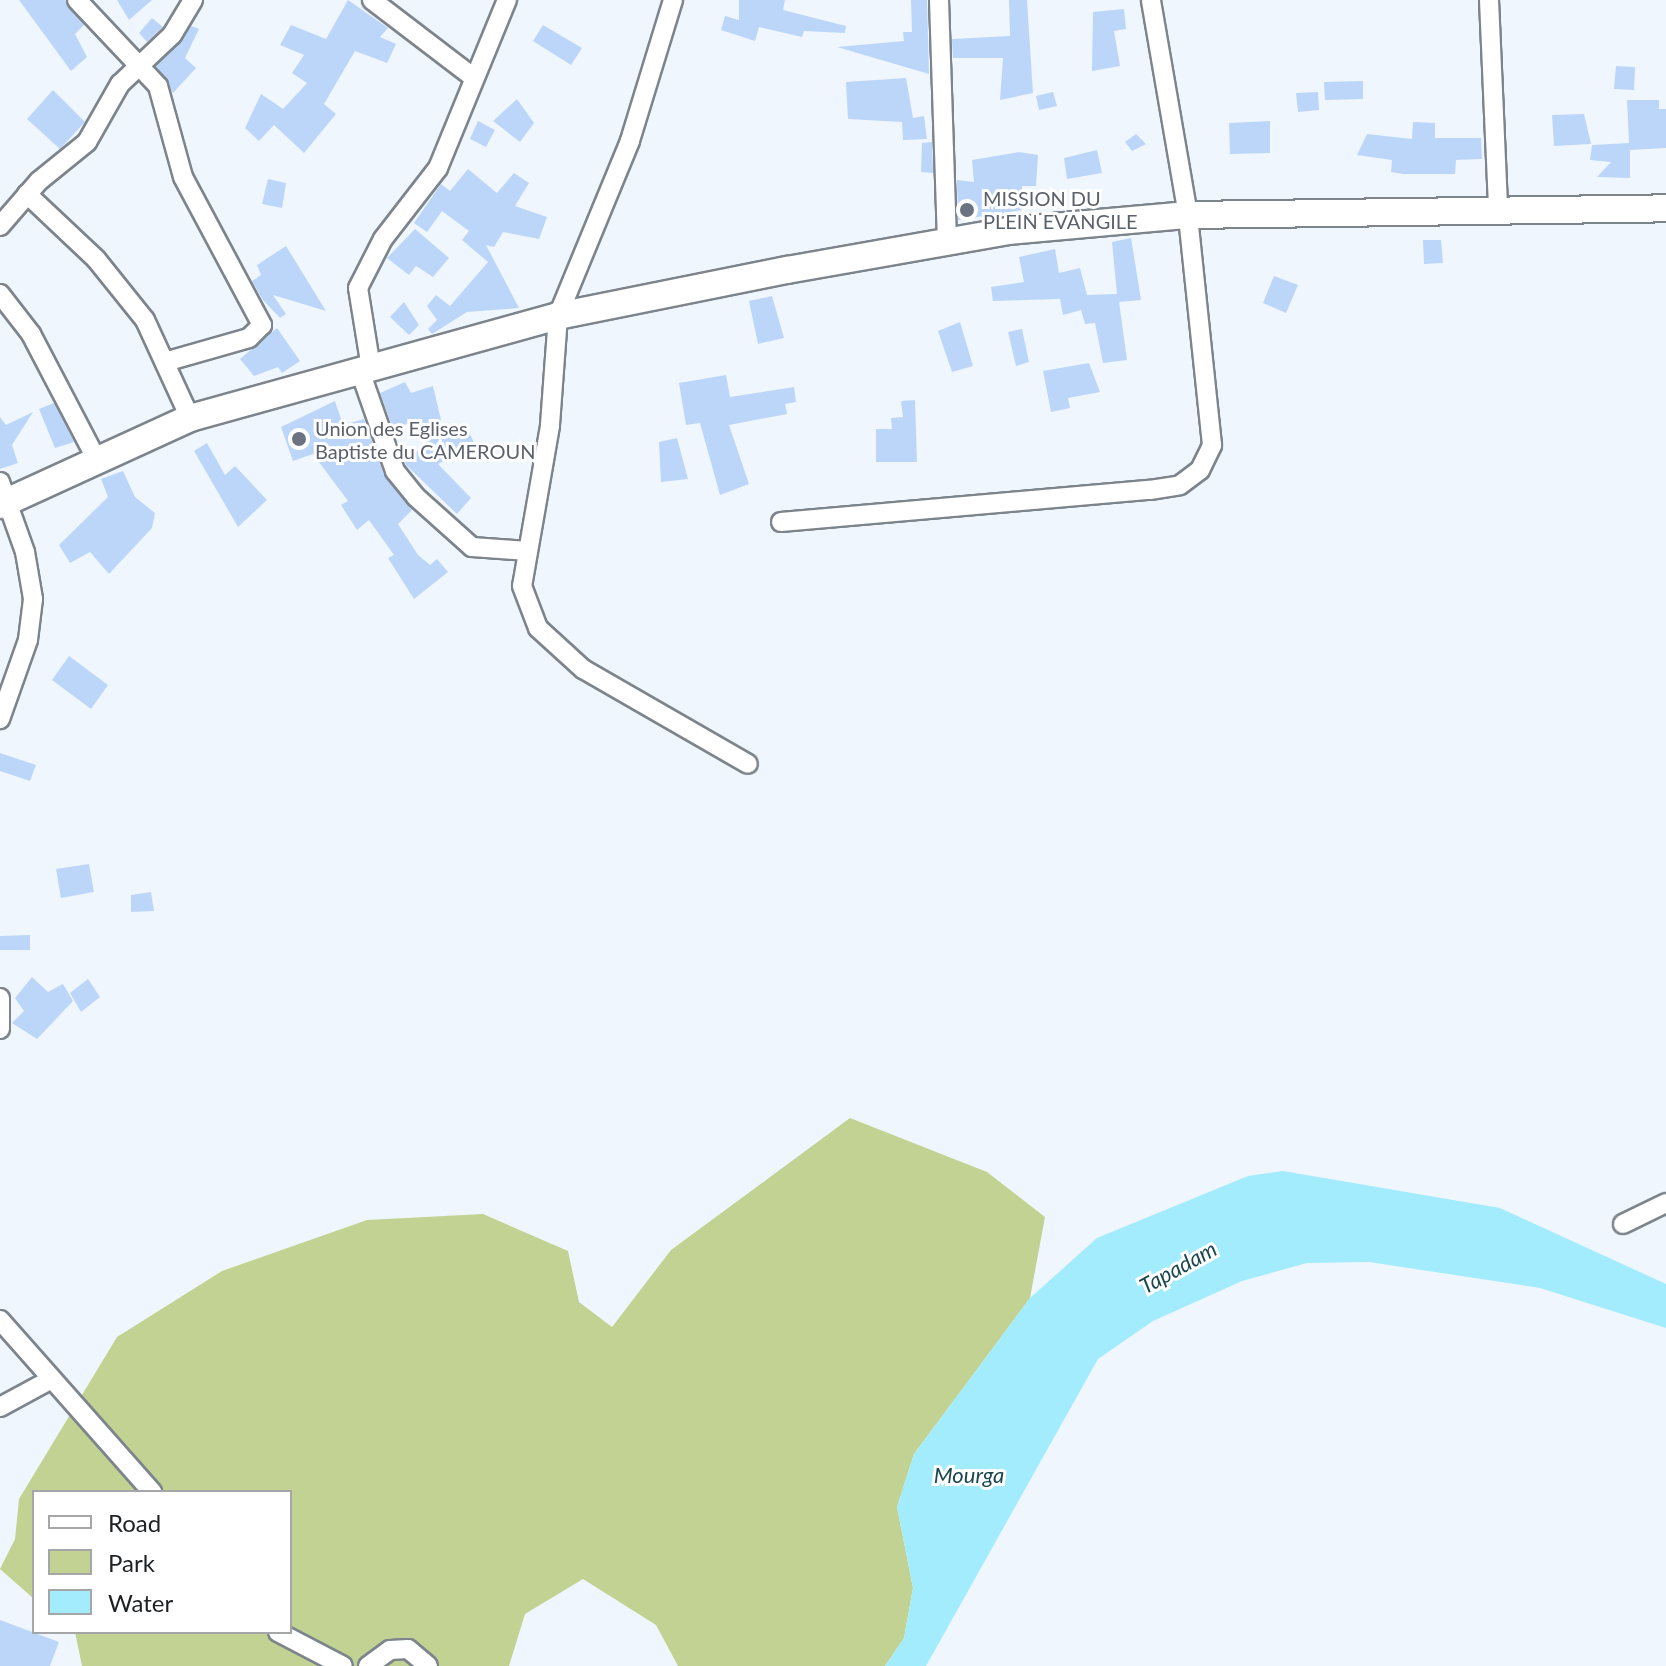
<!DOCTYPE html>
<style>
body{margin:0}
#map{position:relative;width:1666px;height:1666px;overflow:hidden;background:#f0f6fe;font-family:Lato,sans-serif}
div>[style]{position:absolute}
.green>*{inset:0;background:#c2d292}
.water>*{inset:0;background:#a2ecfd}
.building>*{inset:0;background:#bcd6fa}
.roads{filter:drop-shadow(2px 0 #7d848c) drop-shadow(-2px 0 #7d848c) drop-shadow(0 2px #7d848c) drop-shadow(0 -2px #7d848c)}
.street>*{height:18px;margin:-9px;padding:0 9px;transform-origin:9px;border-radius:9px;background:#fff}
.secondary>*{height:26px;margin:-13px;padding:0 13px;transform-origin:13px;border-radius:13px;background:#fff}
.dots>*{width:22px;height:22px;translate:-50% -50%;box-sizing:border-box;border:4px solid #fff;border-radius:50%}
span{translate:-50% -50%;white-space:nowrap;text-align:center;line-height:1.15;-webkit-text-stroke:6px #fff;paint-order:stroke}
.worship-label{font-size:20px;color:#5b616d}
.left{translate:0 -50%;text-align:left}
.water-label{font-size:22px;color:#1b4750;font-style:italic}
.legend{position:absolute;left:32px;top:1490px;width:260px;height:144px;box-sizing:border-box;background:#fff;border:2px solid #a5a6a7;margin:0;padding:10px 14px;list-style:none;font-size:24px;color:#1e2124}
.legend li{display:flex;align-items:center;gap:16px;height:40px}
.legend b{width:40px;border:2px solid #a5a6a7}
</style>
<div id="map">
<div class="green">
<div style="clip-path:polygon(850px 1118px,987px 1172px,1045px 1217px,1030px 1298px,914px 1454px,897px 1507px,913px 1588px,904px 1638px,885px 1666px,678px 1666px,656px 1625px,583px 1579px,525px 1614px,509px 1666px,82px 1666px,75px 1632px,290px 1632px,290px 1492px,34px 1492px,34px 1599px,0 1569px,15px 1539px,19px 1499px,117px 1337px,222px 1271px,367px 1220px,483px 1214px,568px 1251px,579px 1302px,612px 1327px,671px 1250px)"></div>
</div>
<div class="water">
<div style="clip-path:polygon(1283px 1171px,1500px 1208px,1666px 1284px,1666px 1328px,1540px 1288px,1369px 1262px,1307px 1263px,1242px 1281px,1153px 1321px,1098px 1359px,926px 1666px,885px 1666px,904px 1638px,913px 1588px,897px 1507px,914px 1454px,1030px 1298px,1097px 1238px,1248px 1176px)"></div>
</div>
<div class="building">
<div style="clip-path:polygon(19px 0,65px 0,84px 25px,75px 34px,87px 57px,71px 71px)"></div>
<div style="clip-path:polygon(117px 0,152px 0,129px 20px)"></div>
<div style="clip-path:polygon(348px 0,388px 28px,380px 37px,396px 44px,387px 63px,355px 51px,324px 104px,336px 114px,304px 153px,274px 125px,259px 141px,245px 128px,261px 94px,283px 109px,307px 83px,292px 73px,304px 55px,280px 45px,291px 25px,326px 39px)"></div>
<div style="clip-path:polygon(739px 0,785px 0,783px 10px,846px 26px,845px 33px,804px 31px,802px 37px,759px 27px,755px 41px,721px 30px,725px 16px,739px 20px)"></div>
<div style="clip-path:polygon(911px 0,927px 0,929px 74px,837px 47px,904px 41px,903px 32px,912px 32px)"></div>
<div style="clip-path:polygon(1009px 0,1027px 0,1033px 93px,1000px 100px,1003px 58px,953px 58px,952px 39px,1010px 36px)"></div>
<div style="clip-path:polygon(1124px 9px,1126px 29px,1114px 31px,1120px 66px,1092px 71px,1093px 12px)"></div>
<div style="clip-path:polygon(152px 18px,163px 27px,147px 42px,139px 33px)"></div>
<div style="clip-path:polygon(543px 25px,582px 48px,571px 65px,533px 41px)"></div>
<div style="clip-path:polygon(191px 26px,199px 29px,185px 58px,196px 68px,173px 93px,156px 66px)"></div>
<div style="clip-path:polygon(1616px 66px,1635px 67px,1634px 90px,1614px 89px)"></div>
<div style="clip-path:polygon(906px 78px,913px 118px,924px 116px,927px 139px,903px 140px,902px 122px,848px 119px,846px 82px)"></div>
<div style="clip-path:polygon(1363px 81px,1363px 99px,1325px 100px,1324px 82px)"></div>
<div style="clip-path:polygon(53px 90px,85px 122px,60px 149px,27px 119px)"></div>
<div style="clip-path:polygon(1053px 92px,1057px 106px,1039px 110px,1036px 96px)"></div>
<div style="clip-path:polygon(1318px 92px,1319px 110px,1298px 112px,1296px 93px)"></div>
<div style="clip-path:polygon(517px 99px,534px 123px,520px 142px,493px 121px)"></div>
<div style="clip-path:polygon(1627px 100px,1659px 100px,1659px 109px,1666px 109px,1666px 148px,1630px 150px,1630px 178px,1597px 177px,1611px 162px,1590px 160px,1592px 145px,1629px 143px)"></div>
<div style="clip-path:polygon(1584px 114px,1591px 144px,1554px 146px,1552px 115px)"></div>
<div style="clip-path:polygon(478px 121px,495px 130px,486px 147px,470px 139px)"></div>
<div style="clip-path:polygon(1270px 121px,1270px 153px,1230px 154px,1229px 123px)"></div>
<div style="clip-path:polygon(1413px 122px,1435px 123px,1435px 138px,1481px 138px,1482px 159px,1456px 160px,1455px 174px,1403px 174px,1391px 172px,1392px 160px,1357px 155px,1367px 134px,1412px 139px)"></div>
<div style="clip-path:polygon(1136px 134px,1146px 144px,1132px 151px,1125px 142px)"></div>
<div style="clip-path:polygon(932px 142px,933px 173px,921px 172px,922px 143px)"></div>
<div style="clip-path:polygon(1097px 150px,1102px 173px,1067px 179px,1064px 158px)"></div>
<div style="clip-path:polygon(1019px 152px,1038px 155px,1036px 186px,1022px 186px,1022px 210px,958px 220px,957px 180px,974px 182px,972px 160px)"></div>
<div style="clip-path:polygon(468px 169px,497px 193px,514px 173px,529px 183px,515px 206px,547px 217px,539px 239px,503px 232px,494px 247px,486px 245px,519px 308px,467px 312px,432px 334px,428px 329px,437px 320px,427px 306px,436px 295px,450px 306px,488px 262px,462px 240px,469px 231px,442px 211px,427px 232px,414px 223px,441px 184px,450px 191px)"></div>
<div style="clip-path:polygon(268px 179px,286px 183px,282px 208px,262px 204px)"></div>
<div style="clip-path:polygon(415px 229px,449px 258px,433px 277px,416px 266px,409px 275px,387px 258px)"></div>
<div style="clip-path:polygon(1131px 238px,1141px 300px,1119px 302px,1127px 360px,1103px 363px,1095px 323px,1085px 324px,1081px 310px,1063px 315px,1060px 299px,993px 301px,991px 287px,1024px 282px,1019px 257px,1055px 249px,1059px 273px,1080px 268px,1087px 295px,1117px 294px,1112px 242px)"></div>
<div style="clip-path:polygon(1423px 240px,1441px 240px,1443px 263px,1424px 264px)"></div>
<div style="clip-path:polygon(286px 246px,326px 311px,273px 295px,286px 314px,280px 318px,263px 300px,252px 281px,261px 275px,257px 265px)"></div>
<div style="clip-path:polygon(1274px 276px,1298px 285px,1286px 313px,1263px 303px)"></div>
<div style="clip-path:polygon(772px 296px,784px 338px,758px 344px,749px 301px)"></div>
<div style="clip-path:polygon(404px 302px,419px 325px,409px 335px,390px 317px)"></div>
<div style="clip-path:polygon(960px 322px,973px 366px,952px 372px,938px 331px)"></div>
<div style="clip-path:polygon(277px 328px,300px 361px,282px 373px,278px 367px,254px 376px,240px 359px)"></div>
<div style="clip-path:polygon(1022px 329px,1029px 362px,1016px 366px,1008px 332px)"></div>
<div style="clip-path:polygon(1089px 363px,1100px 392px,1068px 398px,1070px 408px,1051px 412px,1043px 371px)"></div>
<div style="clip-path:polygon(726px 375px,730px 397px,794px 387px,796px 402px,785px 404px,787px 414px,729px 425px,749px 484px,720px 495px,700px 423px,686px 425px,679px 383px)"></div>
<div style="clip-path:polygon(405px 382px,411px 393px,433px 386px,444px 433px,465px 423px,474px 443px,438px 464px,471px 498px,457px 514px,406px 465px,404px 459px,428px 445px,413px 420px,394px 431px,380px 393px)"></div>
<div style="clip-path:polygon(915px 400px,917px 462px,876px 462px,876px 429px,892px 429px,891px 418px,903px 417px,901px 401px)"></div>
<div style="clip-path:polygon(335px 401px,343px 425px,364px 419px,384px 475px,412px 510px,398px 524px,418px 555px,430px 565px,437px 559px,448px 572px,414px 599px,388px 558px,394px 555px,369px 520px,357px 530px,341px 505px,348px 501px,313px 454px,293px 461px,281px 427px)"></div>
<div style="clip-path:polygon(54px 403px,74px 442px,55px 448px,39px 409px)"></div>
<div style="clip-path:polygon(33px 412px,12px 445px,18px 463px,0 469px,0 417px,6px 425px)"></div>
<div style="clip-path:polygon(677px 438px,688px 479px,661px 482px,659px 442px)"></div>
<div style="clip-path:polygon(207px 443px,225px 475px,235px 466px,267px 500px,238px 527px,194px 451px)"></div>
<div style="clip-path:polygon(123px 471px,135px 497px,155px 513px,152px 528px,109px 574px,90px 552px,70px 563px,59px 545px,108px 497px,101px 479px)"></div>
<div style="clip-path:polygon(69px 656px,108px 685px,91px 709px,52px 680px)"></div>
<div style="clip-path:polygon(0 753px,36px 765px,30px 781px,0 771px)"></div>
<div style="clip-path:polygon(89px 864px,94px 892px,61px 898px,56px 869px)"></div>
<div style="clip-path:polygon(151px 892px,154px 911px,131px 912px,131px 895px)"></div>
<div style="clip-path:polygon(30px 935px,30px 950px,0 950px,0 936px)"></div>
<div style="clip-path:polygon(32px 977px,48px 992px,63px 984px,73px 1001px,37px 1039px,12px 1023px,24px 1011px,15px 998px)"></div>
<div style="clip-path:polygon(88px 979px,100px 997px,81px 1012px,70px 993px)"></div>
<div style="clip-path:polygon(0 1620px,59px 1642px,50px 1666px,0 1666px)"></div>
</div>
<div class="roads">
<div class="street">
<div style="left:77px;top:0;width:118px;rotate:46.7deg"></div>
<div style="left:158px;top:86px;width:94px;rotate:74.6deg"></div>
<div style="left:183px;top:177px;width:168px;rotate:61.9deg"></div>
<div style="left:262px;top:325px;width:18px;rotate:135deg"></div>
<div style="left:249px;top:338px;width:84px;rotate:164.1deg"></div>
<div style="left:372px;top:0;width:128px;rotate:37.4deg"></div>
<div style="left:673px;top:0;width:147px;rotate:107deg"></div>
<div style="left:630px;top:141px;width:189px;rotate:112.4deg"></div>
<div style="left:558px;top:316px;width:110px;rotate:94.2deg"></div>
<div style="left:550px;top:426px;width:162px;rotate:99.9deg"></div>
<div style="left:522px;top:586px;width:45px;rotate:69.1deg"></div>
<div style="left:538px;top:628px;width:61px;rotate:42.3deg"></div>
<div style="left:583px;top:669px;width:190px;rotate:29.9deg"></div>
<div style="left:939px;top:0;width:242px;rotate:88.1deg"></div>
<div style="left:1489px;top:0;width:210px;rotate:87.5deg"></div>
<div style="left:27px;top:194px;width:95px;rotate:43.3deg"></div>
<div style="left:96px;top:259px;width:78px;rotate:51.2deg"></div>
<div style="left:145px;top:320px;width:108px;rotate:65.3deg"></div>
<div style="left:0;top:226px;width:60px;rotate:-49.1deg"></div>
<div style="left:39px;top:181px;width:62px;rotate:-39.1deg"></div>
<div style="left:87px;top:142px;width:67px;rotate:-60.4deg"></div>
<div style="left:120px;top:84px;width:71px;rotate:-43.3deg"></div>
<div style="left:172px;top:35px;width:41px;rotate:-59deg"></div>
<div style="left:0;top:294px;width:51px;rotate:52.2deg"></div>
<div style="left:31px;top:334px;width:142px;rotate:62.4deg"></div>
<div style="left:371px;top:368px;width:81px;rotate:-99.2deg"></div>
<div style="left:358px;top:288px;width:55px;rotate:-63deg"></div>
<div style="left:383px;top:239px;width:90px;rotate:-52.2deg"></div>
<div style="left:438px;top:168px;width:182px;rotate:-67.7deg"></div>
<div style="left:360px;top:371px;width:106px;rotate:70.7deg"></div>
<div style="left:395px;top:471px;width:33px;rotate:51deg"></div>
<div style="left:416px;top:497px;width:75px;rotate:41.8deg"></div>
<div style="left:472px;top:547px;width:56px;rotate:4.1deg"></div>
<div style="left:0;top:482px;width:74px;rotate:70.3deg"></div>
<div style="left:25px;top:552px;width:48px;rotate:80.3deg"></div>
<div style="left:33px;top:599px;width:41px;rotate:97deg"></div>
<div style="left:28px;top:640px;width:84px;rotate:109.5deg"></div>
<div style="left:781px;top:522px;width:370px;rotate:-5deg"></div>
<div style="left:1150px;top:490px;width:30px;rotate:-9deg"></div>
<div style="left:1180px;top:485px;width:25px;rotate:-37deg"></div>
<div style="left:1200px;top:470px;width:28px;rotate:-64deg"></div>
<div style="left:1212px;top:445px;width:231px;rotate:-96deg"></div>
<div style="left:1188px;top:215px;width:218px;rotate:-99.8deg"></div>
<div style="left:0;top:998px;width:31px;rotate:90deg"></div>
<div style="left:1623px;top:1224px;width:48px;rotate:-26deg"></div>
<div style="left:0;top:1320px;width:230px;rotate:48.5deg"></div>
<div style="left:0;top:1407px;width:57px;rotate:-28.4deg"></div>
<div style="left:278px;top:1632px;width:73px;rotate:27.6deg"></div>
<div style="left:368px;top:1666px;width:27px;rotate:-36deg"></div>
<div style="left:390px;top:1650px;width:18px;rotate:-3deg"></div>
<div style="left:408px;top:1649px;width:26px;rotate:40deg"></div>
</div>
<div class="secondary">
<div style="left:0;top:505px;width:209px;rotate:-24.6deg"></div>
<div style="left:190px;top:418px;width:382px;rotate:-15.5deg"></div>
<div style="left:558px;top:316px;width:234px;rotate:-11.4deg"></div>
<div style="left:787px;top:270px;width:224px;rotate:-10deg"></div>
<div style="left:1008px;top:231px;width:181px;rotate:-5.1deg"></div>
<div style="left:1188px;top:215px;width:478px;rotate:-0.8deg"></div>
</div>
</div>
<div class="dots">
<div style="left:967px;top:210px;background:#6b7280"></div>
<div style="left:299px;top:439px;background:#6b7280"></div>
</div>
<div class="worship-label">
<span class="left" style="left:983px;top:210px">MISSION DU<br>PLEIN EVANGILE</span>
<span class="left" style="left:315px;top:440px">Union des Eglises<br>Baptiste du CAMEROUN</span>
</div>
<div class="water-label">
<span style="left:1178px;top:1267px;rotate:-29deg">Tapadam</span>
<span style="left:969px;top:1475px">Mourga</span>
</div>
<ul class="legend">
<li><b style="height:10px;background:#fff"></b>Road</li>
<li><b style="height:22px;background:#c2d292"></b>Park</li>
<li><b style="height:22px;background:#a2ecfd"></b>Water</li>
</ul>
</div>
